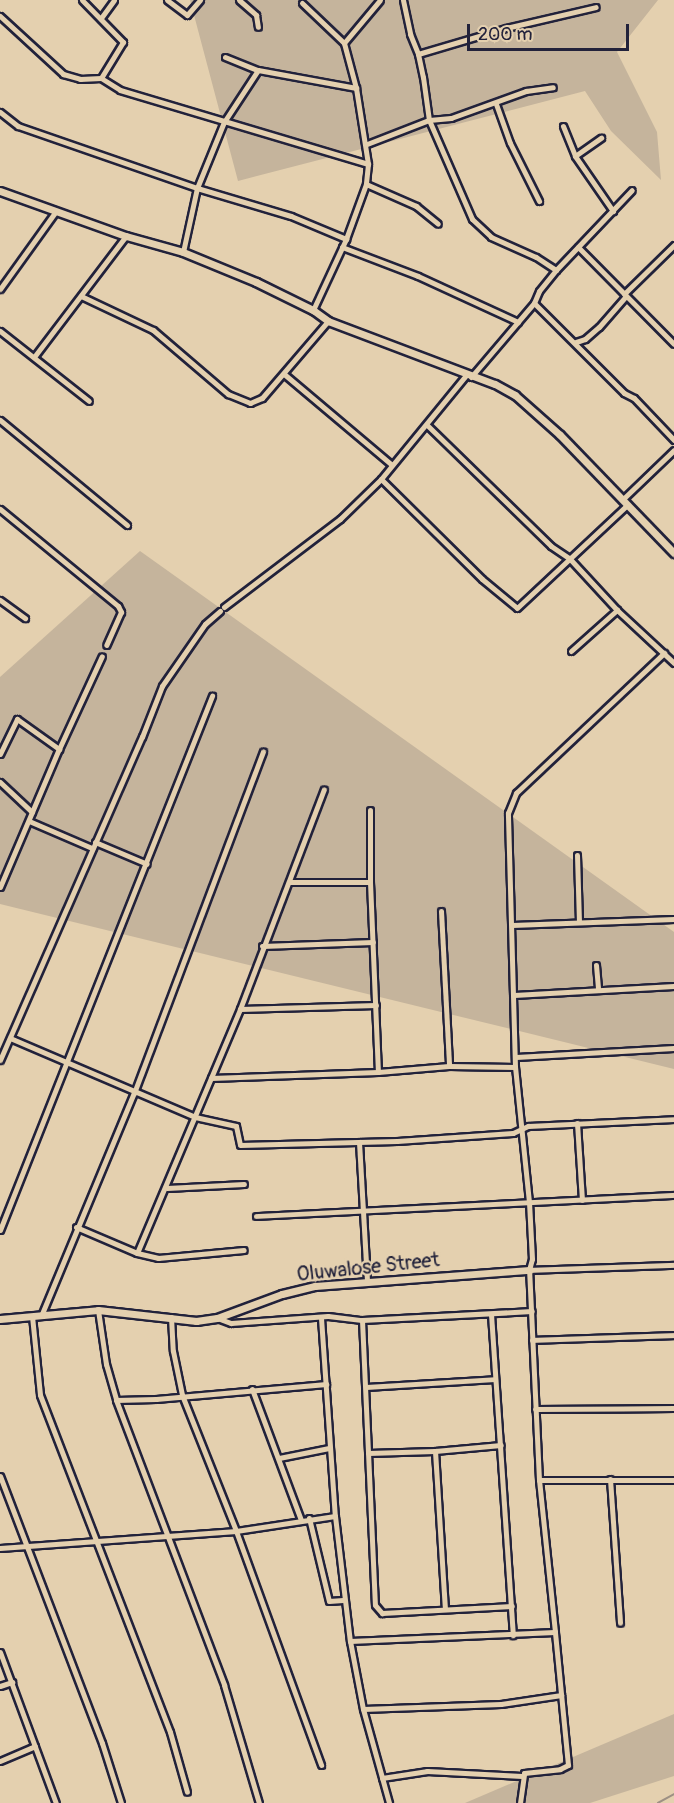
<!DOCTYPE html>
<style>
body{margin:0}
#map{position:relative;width:674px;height:1803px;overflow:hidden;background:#e4d0af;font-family:Pangolin,sans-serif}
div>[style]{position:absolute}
.green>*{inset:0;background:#c5b49c}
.stream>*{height:1.5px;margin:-0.75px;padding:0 0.75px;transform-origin:0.75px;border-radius:0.75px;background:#9d9084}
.roads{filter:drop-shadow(2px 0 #22223b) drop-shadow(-2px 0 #22223b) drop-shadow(0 2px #22223b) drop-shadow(0 -2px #22223b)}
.minor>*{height:5px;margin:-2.5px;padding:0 2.5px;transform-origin:2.5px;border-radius:2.5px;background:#e4d0af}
.tertiary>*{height:7px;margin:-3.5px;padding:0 3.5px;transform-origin:3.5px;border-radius:3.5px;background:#e4d0af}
span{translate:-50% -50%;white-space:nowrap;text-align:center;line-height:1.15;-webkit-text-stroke:4.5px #e4d0af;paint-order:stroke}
.street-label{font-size:20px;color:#22223b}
.scale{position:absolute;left:467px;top:24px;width:162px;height:27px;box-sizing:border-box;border:3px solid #22223b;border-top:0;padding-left:8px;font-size:18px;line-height:21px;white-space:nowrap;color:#22223b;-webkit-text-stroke:4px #e4d0af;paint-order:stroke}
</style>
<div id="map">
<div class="green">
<div style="clip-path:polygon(190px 0,658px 0,617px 52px,657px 132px,661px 180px,611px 131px,585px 91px,238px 181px)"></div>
<div style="clip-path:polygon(140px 551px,674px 932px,674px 1069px,0 904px,0 677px)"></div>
<div style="clip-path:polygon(674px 1714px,674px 1776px,590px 1803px,465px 1803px)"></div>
</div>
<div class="stream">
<div style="left:658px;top:1803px;width:18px;rotate:-29deg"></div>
</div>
<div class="roads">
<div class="minor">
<div style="left:82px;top:0;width:59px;rotate:45.7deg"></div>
<div style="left:123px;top:42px;width:42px;rotate:121.4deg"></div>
<div style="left:167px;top:0;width:25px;rotate:37deg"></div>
<div style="left:187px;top:15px;width:20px;rotate:-49deg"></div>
<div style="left:239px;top:0;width:23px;rotate:41deg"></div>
<div style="left:256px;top:15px;width:12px;rotate:81deg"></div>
<div style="left:403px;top:0;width:35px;rotate:78deg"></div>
<div style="left:410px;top:34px;width:22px;rotate:68deg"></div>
<div style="left:418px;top:54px;width:24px;rotate:78deg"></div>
<div style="left:423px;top:77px;width:43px;rotate:82.1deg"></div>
<div style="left:429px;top:120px;width:108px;rotate:66.5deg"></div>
<div style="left:472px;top:219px;width:26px;rotate:43deg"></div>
<div style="left:491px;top:237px;width:49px;rotate:24deg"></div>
<div style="left:536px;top:257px;width:24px;rotate:33deg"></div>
<div style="left:302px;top:3px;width:58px;rotate:43.6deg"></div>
<div style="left:344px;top:43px;width:47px;rotate:75.1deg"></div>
<div style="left:356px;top:88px;width:77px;rotate:81deg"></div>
<div style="left:368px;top:164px;width:20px;rotate:96deg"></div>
<div style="left:366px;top:184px;width:59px;rotate:110deg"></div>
<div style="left:346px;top:239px;width:78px;rotate:114.9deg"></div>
<div style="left:0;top:16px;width:86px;rotate:42.6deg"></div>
<div style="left:63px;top:74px;width:18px;rotate:16deg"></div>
<div style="left:80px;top:79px;width:21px;rotate:-3deg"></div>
<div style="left:101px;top:78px;width:22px;rotate:32deg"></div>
<div style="left:120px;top:90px;width:259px;rotate:16.6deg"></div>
<div style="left:101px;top:18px;width:22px;rotate:-54deg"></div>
<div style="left:344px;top:43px;width:56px;rotate:-50.1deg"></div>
<div style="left:418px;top:54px;width:92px;rotate:-16.5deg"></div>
<div style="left:506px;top:28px;width:92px;rotate:-13.1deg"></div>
<div style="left:225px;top:57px;width:35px;rotate:22deg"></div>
<div style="left:258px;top:70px;width:100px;rotate:10.4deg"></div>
<div style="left:496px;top:104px;width:41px;rotate:70.3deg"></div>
<div style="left:510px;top:143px;width:65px;rotate:63.4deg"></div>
<div style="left:0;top:112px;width:23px;rotate:38deg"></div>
<div style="left:18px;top:126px;width:189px;rotate:19.1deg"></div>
<div style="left:197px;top:188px;width:98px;rotate:16.6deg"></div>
<div style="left:291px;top:216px;width:60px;rotate:22.7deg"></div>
<div style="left:563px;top:126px;width:32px;rotate:68deg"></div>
<div style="left:575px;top:156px;width:67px;rotate:55.4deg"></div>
<div style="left:367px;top:144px;width:66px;rotate:-21.2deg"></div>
<div style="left:429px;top:120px;width:22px;rotate:-5deg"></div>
<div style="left:451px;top:118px;width:80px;rotate:-19.8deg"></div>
<div style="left:526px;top:91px;width:27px;rotate:-8deg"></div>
<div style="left:575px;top:156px;width:32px;rotate:-35deg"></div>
<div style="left:366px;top:184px;width:55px;rotate:23.7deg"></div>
<div style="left:416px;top:206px;width:28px;rotate:39deg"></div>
<div style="left:342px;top:247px;width:81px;rotate:20.9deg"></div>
<div style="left:418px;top:276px;width:110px;rotate:24.7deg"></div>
<div style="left:578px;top:247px;width:136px;rotate:45.3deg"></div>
<div style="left:183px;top:252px;width:66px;rotate:-77.7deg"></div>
<div style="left:197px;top:188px;width:71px;rotate:-67.8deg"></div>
<div style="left:224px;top:122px;width:62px;rotate:-56.8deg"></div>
<div style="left:0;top:289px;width:96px;rotate:-54.3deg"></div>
<div style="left:624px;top:294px;width:70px;rotate:-44.4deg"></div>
<div style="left:81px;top:296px;width:80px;rotate:25.3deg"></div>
<div style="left:153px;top:330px;width:99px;rotate:40.5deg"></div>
<div style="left:228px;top:394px;width:24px;rotate:22deg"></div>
<div style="left:250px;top:403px;width:13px;rotate:-23deg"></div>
<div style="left:262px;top:398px;width:101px;rotate:-49.4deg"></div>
<div style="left:534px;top:303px;width:127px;rotate:45deg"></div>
<div style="left:624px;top:393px;width:11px;rotate:27deg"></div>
<div style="left:634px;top:398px;width:58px;rotate:46.4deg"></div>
<div style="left:0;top:331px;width:113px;rotate:38.2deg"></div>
<div style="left:576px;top:342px;width:9px;rotate:-18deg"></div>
<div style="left:585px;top:339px;width:18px;rotate:-41deg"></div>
<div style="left:599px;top:327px;width:41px;rotate:-48.9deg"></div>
<div style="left:34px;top:357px;width:152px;rotate:-52.8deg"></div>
<div style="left:284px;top:374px;width:141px;rotate:40.1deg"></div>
<div style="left:471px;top:377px;width:97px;rotate:-49.6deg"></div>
<div style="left:534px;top:303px;width:13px;rotate:-67deg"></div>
<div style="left:539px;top:291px;width:27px;rotate:-51deg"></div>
<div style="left:556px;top:270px;width:110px;rotate:-46.5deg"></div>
<div style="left:0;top:420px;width:165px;rotate:39.6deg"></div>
<div style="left:427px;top:425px;width:173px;rotate:44.3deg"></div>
<div style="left:551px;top:546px;width:23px;rotate:34deg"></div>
<div style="left:570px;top:559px;width:69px;rotate:47.3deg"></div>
<div style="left:617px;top:610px;width:78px;rotate:42.9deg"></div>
<div style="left:381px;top:479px;width:142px;rotate:44.7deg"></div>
<div style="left:482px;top:579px;width:45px;rotate:39.6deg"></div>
<div style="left:517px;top:608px;width:151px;rotate:-43.1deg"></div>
<div style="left:622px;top:500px;width:72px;rotate:-43.9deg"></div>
<div style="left:0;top:509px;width:153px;rotate:39.4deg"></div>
<div style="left:118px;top:606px;width:7px;rotate:63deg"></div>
<div style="left:121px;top:612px;width:36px;rotate:114deg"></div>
<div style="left:0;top:600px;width:31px;rotate:36deg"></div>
<div style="left:224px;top:607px;width:146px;rotate:-37.2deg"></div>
<div style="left:340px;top:519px;width:57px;rotate:-44.3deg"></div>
<div style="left:381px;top:479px;width:134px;rotate:-50.7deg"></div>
<div style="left:571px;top:651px;width:62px;rotate:-41.7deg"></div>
<div style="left:0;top:754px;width:39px;rotate:-64deg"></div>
<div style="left:17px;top:719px;width:52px;rotate:35.5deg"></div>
<div style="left:0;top:782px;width:44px;rotate:43.2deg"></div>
<div style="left:370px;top:810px;width:72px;rotate:90deg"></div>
<div style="left:370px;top:882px;width:190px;rotate:87.6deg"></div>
<div style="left:29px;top:821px;width:69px;rotate:23.2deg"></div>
<div style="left:95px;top:842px;width:56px;rotate:22.9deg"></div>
<div style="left:577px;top:855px;width:67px;rotate:88.3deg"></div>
<div style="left:289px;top:882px;width:81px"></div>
<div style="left:0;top:887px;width:150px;rotate:-66.9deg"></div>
<div style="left:59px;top:749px;width:102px;rotate:-65.2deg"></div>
<div style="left:441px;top:911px;width:155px;rotate:87deg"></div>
<div style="left:512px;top:925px;width:162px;rotate:-2.1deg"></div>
<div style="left:262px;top:946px;width:111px;rotate:-2.1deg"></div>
<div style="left:596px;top:965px;width:24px;rotate:85deg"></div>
<div style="left:514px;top:995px;width:160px;rotate:-3.2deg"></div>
<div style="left:240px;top:1009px;width:136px;rotate:-1.7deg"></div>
<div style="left:10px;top:1038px;width:201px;rotate:23.1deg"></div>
<div style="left:195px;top:1117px;width:42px;rotate:12.4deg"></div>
<div style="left:236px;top:1126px;width:19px;rotate:78deg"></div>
<div style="left:240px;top:1145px;width:157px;rotate:-1.5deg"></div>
<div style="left:397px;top:1141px;width:116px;rotate:-3.9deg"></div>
<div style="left:513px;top:1133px;width:17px;rotate:-25deg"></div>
<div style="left:528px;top:1126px;width:146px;rotate:-2.7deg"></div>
<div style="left:516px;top:1057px;width:158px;rotate:-3.3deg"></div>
<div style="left:0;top:1060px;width:353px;rotate:-66.3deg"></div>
<div style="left:142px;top:737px;width:55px;rotate:-68.6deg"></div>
<div style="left:162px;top:686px;width:75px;rotate:-55.3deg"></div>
<div style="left:205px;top:624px;width:20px;rotate:-41deg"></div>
<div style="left:211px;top:1078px;width:167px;rotate:-2.1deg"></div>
<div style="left:378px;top:1072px;width:71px;rotate:-4.8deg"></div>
<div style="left:449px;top:1066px;width:66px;rotate:0.9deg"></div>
<div style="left:577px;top:1123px;width:77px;rotate:86.3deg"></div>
<div style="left:359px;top:1142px;width:139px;rotate:86.7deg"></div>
<div style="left:167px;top:1188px;width:77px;rotate:-3deg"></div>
<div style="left:256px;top:1216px;width:419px;rotate:-2.9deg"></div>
<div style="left:76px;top:1227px;width:66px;rotate:23.1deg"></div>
<div style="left:137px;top:1253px;width:22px;rotate:13deg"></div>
<div style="left:158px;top:1258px;width:86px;rotate:-5.3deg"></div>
<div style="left:0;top:1230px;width:575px;rotate:-68.35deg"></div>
<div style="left:137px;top:1253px;width:265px;rotate:-67.1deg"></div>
<div style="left:240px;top:1009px;width:235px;rotate:-69.1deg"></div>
<div style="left:529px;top:1270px;width:145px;rotate:-2deg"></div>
<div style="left:98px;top:1310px;width:55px;rotate:81.6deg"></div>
<div style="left:106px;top:1364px;width:37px;rotate:74deg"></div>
<div style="left:116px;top:1400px;width:305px;rotate:69.2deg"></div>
<div style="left:224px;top:1685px;width:123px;rotate:73.5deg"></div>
<div style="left:491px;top:1314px;width:322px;rotate:86.1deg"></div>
<div style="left:32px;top:1316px;width:79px;rotate:84.2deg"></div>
<div style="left:40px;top:1395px;width:361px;rotate:68.9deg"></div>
<div style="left:170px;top:1732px;width:62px;rotate:74.2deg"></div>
<div style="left:41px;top:1316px;width:242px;rotate:-67.4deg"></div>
<div style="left:134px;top:1093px;width:365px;rotate:-69.3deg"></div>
<div style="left:171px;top:1317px;width:34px;rotate:87deg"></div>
<div style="left:173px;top:1351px;width:45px;rotate:78.4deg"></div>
<div style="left:182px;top:1395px;width:146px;rotate:68.3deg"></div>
<div style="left:236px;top:1531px;width:249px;rotate:70deg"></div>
<div style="left:217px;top:1318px;width:15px;rotate:20deg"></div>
<div style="left:231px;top:1323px;width:97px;rotate:-4.1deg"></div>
<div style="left:328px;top:1316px;width:34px;rotate:7deg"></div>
<div style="left:362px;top:1320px;width:170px;rotate:-3deg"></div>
<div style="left:321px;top:1318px;width:198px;rotate:86deg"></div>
<div style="left:335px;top:1516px;width:126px;rotate:83.2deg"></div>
<div style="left:350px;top:1641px;width:205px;rotate:-2.5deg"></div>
<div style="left:555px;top:1632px;width:153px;rotate:-96deg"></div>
<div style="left:539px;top:1480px;width:210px;rotate:-92.7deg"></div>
<div style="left:529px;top:1270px;width:11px;rotate:-75deg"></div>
<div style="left:532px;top:1259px;width:57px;rotate:-93deg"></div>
<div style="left:529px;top:1202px;width:136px;rotate:-95.9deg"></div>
<div style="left:515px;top:1067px;width:254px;rotate:-91.6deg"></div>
<div style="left:508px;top:813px;width:22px;rotate:-68deg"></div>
<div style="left:516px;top:793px;width:204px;rotate:-43.4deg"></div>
<div style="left:362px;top:1320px;width:285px;rotate:87.4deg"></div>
<div style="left:375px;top:1605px;width:11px;rotate:49deg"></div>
<div style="left:382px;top:1613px;width:130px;rotate:-3.1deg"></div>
<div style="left:532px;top:1340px;width:142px;rotate:-2deg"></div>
<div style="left:366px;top:1387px;width:129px;rotate:-3.5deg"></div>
<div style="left:252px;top:1389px;width:140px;rotate:69.5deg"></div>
<div style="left:116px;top:1400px;width:40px;rotate:-1.4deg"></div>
<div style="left:156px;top:1399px;width:171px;rotate:-5deg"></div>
<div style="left:535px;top:1409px;width:139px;rotate:-0.4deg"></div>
<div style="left:435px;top:1451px;width:158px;rotate:86.4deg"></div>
<div style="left:368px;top:1453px;width:67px;rotate:-1.7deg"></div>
<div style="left:435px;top:1451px;width:66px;rotate:-5.2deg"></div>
<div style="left:279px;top:1458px;width:51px;rotate:-11.3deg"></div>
<div style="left:0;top:1476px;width:286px;rotate:69.1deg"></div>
<div style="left:102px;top:1743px;width:63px;rotate:72.4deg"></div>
<div style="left:610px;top:1479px;width:144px;rotate:86deg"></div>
<div style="left:539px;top:1480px;width:135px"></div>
<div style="left:309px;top:1518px;width:85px;rotate:76.5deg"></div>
<div style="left:329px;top:1601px;width:14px;rotate:-4deg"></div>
<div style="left:0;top:1548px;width:237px;rotate:-4.1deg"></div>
<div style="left:236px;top:1531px;width:100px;rotate:-8.6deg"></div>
<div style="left:350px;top:1641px;width:69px;rotate:79.2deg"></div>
<div style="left:363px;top:1709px;width:98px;rotate:74.5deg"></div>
<div style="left:0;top:1652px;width:161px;rotate:69.7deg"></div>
<div style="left:0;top:1686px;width:13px;rotate:-18deg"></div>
<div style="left:363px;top:1709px;width:138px;rotate:-2.1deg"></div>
<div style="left:501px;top:1704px;width:61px;rotate:-8.5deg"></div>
<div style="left:0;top:1761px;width:38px;rotate:-23deg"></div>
<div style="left:382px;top:1778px;width:46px;rotate:-8.8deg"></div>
<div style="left:427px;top:1771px;width:95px;rotate:3deg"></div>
<div style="left:520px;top:1803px;width:30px;rotate:-82deg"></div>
<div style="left:524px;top:1773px;width:36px;rotate:-6deg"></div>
<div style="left:560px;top:1769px;width:9px;rotate:-27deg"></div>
<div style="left:568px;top:1765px;width:134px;rotate:-95.6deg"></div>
</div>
<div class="tertiary">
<div style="left:0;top:191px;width:134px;rotate:19.7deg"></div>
<div style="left:126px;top:236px;width:59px;rotate:15.7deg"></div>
<div style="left:183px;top:252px;width:79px;rotate:22.3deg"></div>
<div style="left:256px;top:282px;width:64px;rotate:26.2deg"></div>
<div style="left:313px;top:310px;width:19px;rotate:36deg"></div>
<div style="left:328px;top:321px;width:178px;rotate:20.7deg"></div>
<div style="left:495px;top:384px;width:23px;rotate:29deg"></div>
<div style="left:515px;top:395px;width:60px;rotate:41.6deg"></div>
<div style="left:560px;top:435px;width:164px;rotate:46deg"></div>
<div style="left:0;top:1319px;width:98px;rotate:-5.2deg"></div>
<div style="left:98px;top:1310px;width:99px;rotate:6.4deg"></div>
<div style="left:196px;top:1321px;width:21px;rotate:-8deg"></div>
<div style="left:217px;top:1318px;width:69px;rotate:-20.3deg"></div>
<div style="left:282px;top:1294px;width:34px;rotate:-14deg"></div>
<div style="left:315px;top:1286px;width:215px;rotate:-4.3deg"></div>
</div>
</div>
<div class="street-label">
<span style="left:368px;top:1267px;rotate:-6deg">Oluwalose Street</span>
</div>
<div class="scale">200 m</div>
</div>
